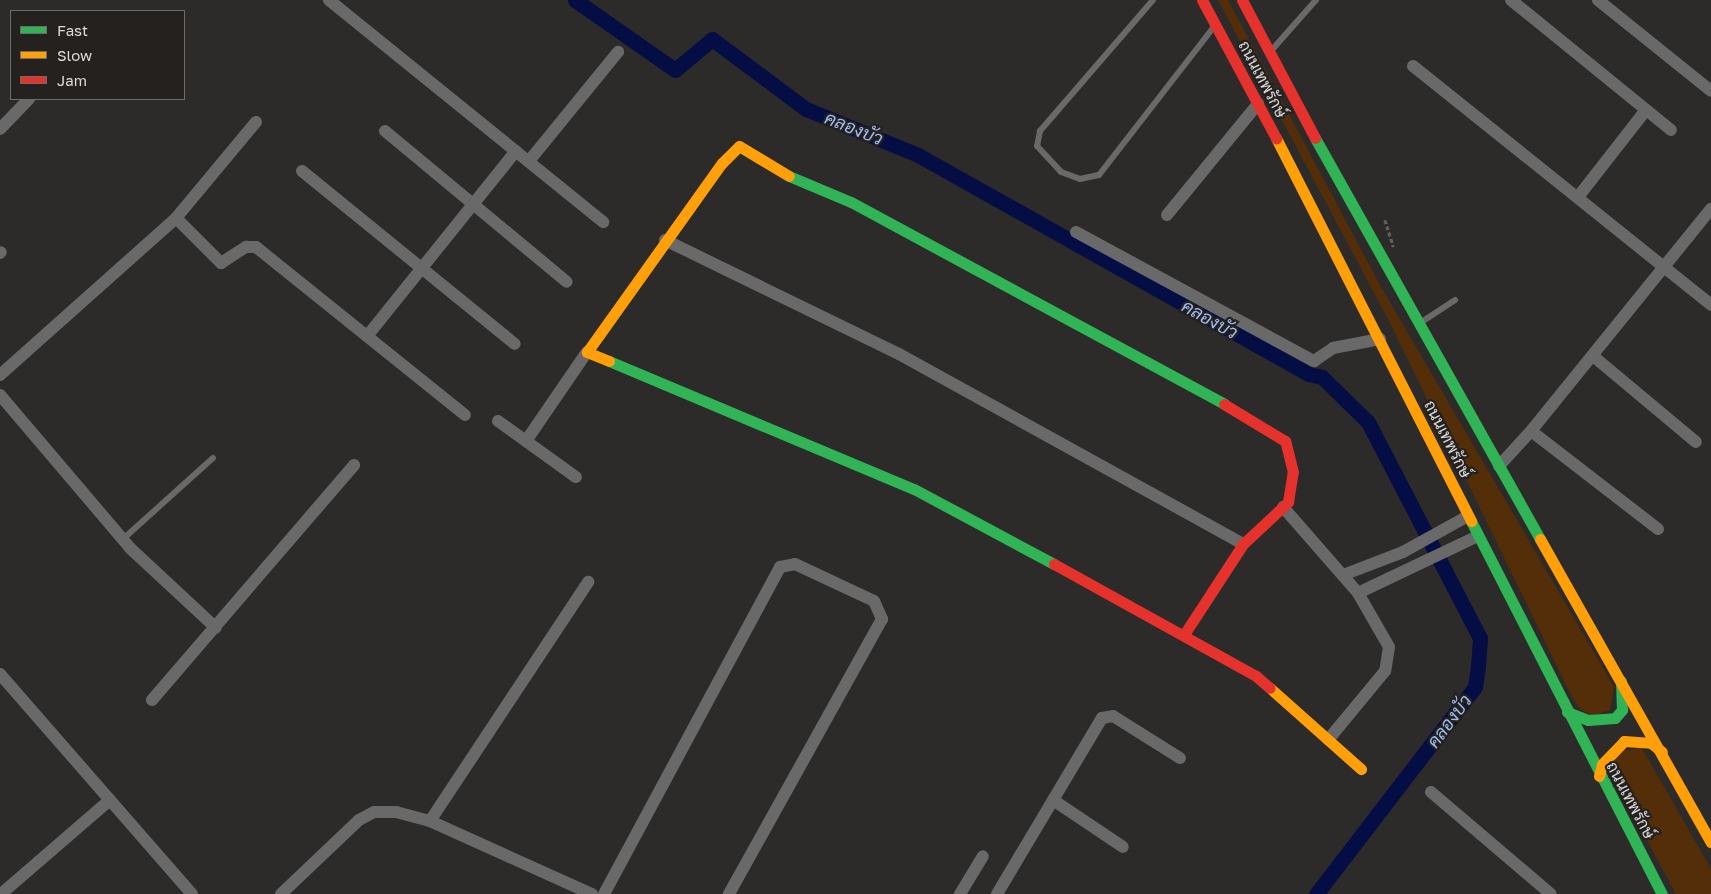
<!DOCTYPE html>
<meta charset="utf-8">
<style>
body{margin:0}
#map{position:relative;width:1711px;height:894px;overflow:hidden;background:#2d2b2a;font-family:"Golos Text",Sarabun,sans-serif}
div>[style]{position:absolute}
.green>*{inset:0;background:#542e08}
.canal>*{height:15px;margin:-7.5px;padding:0 7.5px;transform-origin:7.5px;border-radius:7.5px;background:#040e45}
.path>*{height:2.5px;margin-top:-1.25px;transform-origin:0;background:repeating-linear-gradient(90deg,#616160 0 4px,transparent 0 6.5px)}
.lane>*{height:6px;margin:-3px;padding:0 3px;transform-origin:3px;border-radius:3px;background:#69696a}
.street>*{height:12px;margin:-6px;padding:0 6px;transform-origin:6px;border-radius:6px;background:#69696a}
.fast>*{height:11px;margin:-5.5px;padding:0 5.5px;transform-origin:5.5px;border-radius:5.5px;background:#30b455}
.slow>*{height:11px;margin:-5.5px;padding:0 5.5px;transform-origin:5.5px;border-radius:5.5px;background:#ff9f0a}
.jam>*{height:11px;margin:-5.5px;padding:0 5.5px;transform-origin:5.5px;border-radius:5.5px;background:#e5322d}
span{translate:-50% -50%;white-space:nowrap;text-align:center;line-height:1.15;-webkit-text-stroke:4.5px #24211f;paint-order:stroke}
.street-label{font-size:16px;color:#dddbda}
.water-label{font-size:18px;color:#a2bef6;font-style:italic}
.legend{position:absolute;left:10px;top:10px;width:175px;height:90px;box-sizing:border-box;background:#24211f;border:1px solid #6e6b6a;margin:0;padding:6px 9px;list-style:none;font-size:15px;color:#dddbda}
.legend li{display:flex;align-items:center;gap:10px;height:25px}
.legend b{width:25px;border:1px solid #6e6b6a}
</style>
<div id="map">
<div class="green">
<div style="clip-path:polygon(1218px 0,1228px 0,1380px 285px,1614px 687px,1610px 710px,1592px 716px,1579px 708px,1568px 689px,1389px 321px)"></div>
<div style="clip-path:polygon(1642px 748px,1711px 869px,1711px 894px,1676px 894px,1610px 771px,1611px 761px,1619px 751px)"></div>
</div>
<div class="canal">
<div style="left:575px;top:0;width:122px;rotate:35deg"></div>
<div style="left:675px;top:70px;width:48px;rotate:-40deg"></div>
<div style="left:712px;top:39px;width:117px;rotate:36.7deg"></div>
<div style="left:806px;top:109px;width:121px;rotate:22.3deg"></div>
<div style="left:918px;top:155px;width:448px;rotate:29.3deg"></div>
<div style="left:1309px;top:374px;width:13px;rotate:13deg"></div>
<div style="left:1322px;top:377px;width:64px;rotate:44.4deg"></div>
<div style="left:1368px;top:422px;width:243px;rotate:62.6deg"></div>
<div style="left:1480px;top:638px;width:28px;rotate:94deg"></div>
<div style="left:1478px;top:666px;width:21px;rotate:98deg"></div>
<div style="left:1475px;top:687px;width:261px;rotate:127.5deg"></div>
</div>
<div class="path">
<div style="left:1385px;top:220px;width:28px;rotate:72deg"></div>
</div>
<div class="lane">
<div style="left:1153px;top:0;width:173px;rotate:130.8deg"></div>
<div style="left:1040px;top:131px;width:15px;rotate:101deg"></div>
<div style="left:1037px;top:146px;width:35px;rotate:47deg"></div>
<div style="left:1061px;top:172px;width:20px;rotate:20deg"></div>
<div style="left:1080px;top:179px;width:19px;rotate:-12deg"></div>
<div style="left:1099px;top:175px;width:186px;rotate:-52.2deg"></div>
<div style="left:1271px;top:51px;width:68px;rotate:-48.6deg"></div>
<div style="left:1420px;top:323px;width:42px;rotate:-33.3deg"></div>
<div style="left:123px;top:539px;width:121px;rotate:-42deg"></div>
</div>
<div class="street">
<div style="left:329px;top:0;width:353px;rotate:39deg"></div>
<div style="left:1511px;top:0;width:206px;rotate:39.1deg"></div>
<div style="left:1598px;top:0;width:145px;rotate:38.8deg"></div>
<div style="left:1413px;top:66px;width:382px;rotate:38.7deg"></div>
<div style="left:0;top:129px;width:42px;rotate:-46deg"></div>
<div style="left:385px;top:131px;width:236px;rotate:39.7deg"></div>
<div style="left:529px;top:161px;width:141px;rotate:-50.8deg"></div>
<div style="left:302px;top:171px;width:274px;rotate:39.1deg"></div>
<div style="left:1578px;top:197px;width:110px;rotate:-52deg"></div>
<div style="left:1167px;top:215px;width:144px;rotate:-50.7deg"></div>
<div style="left:176px;top:218px;width:64px;rotate:45deg"></div>
<div style="left:221px;top:263px;width:30px;rotate:-33deg"></div>
<div style="left:246px;top:247px;width:10px"></div>
<div style="left:256px;top:247px;width:268px;rotate:38.8deg"></div>
<div style="left:1076px;top:232px;width:271px;rotate:28.5deg"></div>
<div style="left:1314px;top:361px;width:23px;rotate:-34deg"></div>
<div style="left:1333px;top:348px;width:48px;rotate:-10.8deg"></div>
<div style="left:665px;top:240px;width:260px;rotate:26deg"></div>
<div style="left:899px;top:354px;width:393px;rotate:28.9deg"></div>
<div style="left:0;top:253px;width:1px;rotate:-45deg"></div>
<div style="left:368px;top:335px;width:236px;rotate:-51.2deg"></div>
<div style="left:1593px;top:356px;width:134px;rotate:39.9deg"></div>
<div style="left:0;top:375px;width:236px;rotate:-41.7deg"></div>
<div style="left:176px;top:218px;width:125px;rotate:-50.2deg"></div>
<div style="left:0;top:395px;width:201px;rotate:49.6deg"></div>
<div style="left:130px;top:548px;width:117px;rotate:42.9deg"></div>
<div style="left:498px;top:421px;width:96px;rotate:35.7deg"></div>
<div style="left:526px;top:441px;width:108px;rotate:-55.6deg"></div>
<div style="left:1499px;top:466px;width:47px;rotate:-47.6deg"></div>
<div style="left:1283px;top:507px;width:114px;rotate:48.9deg"></div>
<div style="left:1358px;top:593px;width:62px;rotate:60.1deg"></div>
<div style="left:1389px;top:647px;width:24px;rotate:99deg"></div>
<div style="left:1385px;top:671px;width:89px;rotate:129.6deg"></div>
<div style="left:1658px;top:529px;width:160px;rotate:-142.3deg"></div>
<div style="left:1531px;top:431px;width:286px;rotate:-51deg"></div>
<div style="left:1343px;top:575px;width:64px;rotate:-21deg"></div>
<div style="left:1403px;top:552px;width:74px;rotate:-29deg"></div>
<div style="left:1358px;top:593px;width:133px;rotate:-25.4deg"></div>
<div style="left:0;top:674px;width:292px;rotate:48.9deg"></div>
<div style="left:152px;top:700px;width:310px;rotate:-49.3deg"></div>
<div style="left:1431px;top:792px;width:157px;rotate:40.4deg"></div>
<div style="left:1053px;top:800px;width:84px;rotate:33.9deg"></div>
<div style="left:430px;top:821px;width:287px;rotate:-56.5deg"></div>
<div style="left:1px;top:894px;width:144px;rotate:-40.8deg"></div>
<div style="left:281px;top:894px;width:108px;rotate:-43.5deg"></div>
<div style="left:359px;top:820px;width:17px;rotate:-28deg"></div>
<div style="left:374px;top:812px;width:22px"></div>
<div style="left:396px;top:812px;width:35px;rotate:15deg"></div>
<div style="left:430px;top:821px;width:178px;rotate:24.3deg"></div>
<div style="left:604px;top:894px;width:371px;rotate:-61.7deg"></div>
<div style="left:780px;top:567px;width:15px;rotate:-11deg"></div>
<div style="left:795px;top:564px;width:87px;rotate:25.1deg"></div>
<div style="left:874px;top:601px;width:20px;rotate:66deg"></div>
<div style="left:882px;top:619px;width:315px;rotate:119.1deg"></div>
<div style="left:960px;top:894px;width:44px;rotate:-58.8deg"></div>
<div style="left:997px;top:894px;width:205px;rotate:-59.2deg"></div>
<div style="left:1102px;top:718px;width:11px;rotate:-10deg"></div>
<div style="left:1113px;top:716px;width:79px;rotate:32.1deg"></div>
</div>
<div class="fast">
<div style="left:1315px;top:138px;width:460px;rotate:60.7deg"></div>
<div style="left:789px;top:176px;width:67px;rotate:22.8deg"></div>
<div style="left:851px;top:202px;width:424px;rotate:28.4deg"></div>
<div style="left:609px;top:361px;width:331px;rotate:22.8deg"></div>
<div style="left:914px;top:489px;width:159px;rotate:28.2deg"></div>
<div style="left:1471px;top:521px;width:419px;rotate:62.9deg"></div>
<div style="left:1567px;top:712px;width:22px;rotate:21deg"></div>
<div style="left:1588px;top:720px;width:27px;rotate:-4deg"></div>
<div style="left:1615px;top:718px;width:11px;rotate:-49deg"></div>
<div style="left:1622px;top:710px;width:29px;rotate:-92deg"></div>
</div>
<div class="slow">
<div style="left:1276px;top:138px;width:430px;rotate:63deg"></div>
<div style="left:609px;top:361px;width:24px;rotate:-158deg"></div>
<div style="left:587px;top:352px;width:232px;rotate:-54.5deg"></div>
<div style="left:722px;top:163px;width:24px;rotate:-45deg"></div>
<div style="left:739px;top:146px;width:58px;rotate:31deg"></div>
<div style="left:1540px;top:539px;width:348px;rotate:60.6deg"></div>
<div style="left:1270px;top:688px;width:122px;rotate:41.7deg"></div>
<div style="left:1599px;top:776px;width:12px;rotate:-76deg"></div>
<div style="left:1602px;top:764px;width:32px;rotate:-46deg"></div>
<div style="left:1624px;top:741px;width:27px;rotate:4deg"></div>
<div style="left:1651px;top:743px;width:14px;rotate:39deg"></div>
</div>
<div class="jam">
<div style="left:1202px;top:0;width:157px;rotate:61.8deg"></div>
<div style="left:1242px;top:0;width:156px;rotate:62.1deg"></div>
<div style="left:1054px;top:564px;width:231px;rotate:29deg"></div>
<div style="left:1256px;top:676px;width:18px;rotate:41deg"></div>
<div style="left:1185px;top:633px;width:106px;rotate:-56.9deg"></div>
<div style="left:1243px;top:544px;width:62px;rotate:-43deg"></div>
<div style="left:1288px;top:502px;width:30px;rotate:-81deg"></div>
<div style="left:1293px;top:472px;width:32px;rotate:-104deg"></div>
<div style="left:1285px;top:441px;width:71px;rotate:-148.8deg"></div>
</div>
<div class="street-label">
<span style="left:1263px;top:79px;rotate:62deg">ถนนเทพรักษ์</span>
<span style="left:1448px;top:439px;rotate:63deg">ถนนเทพรักษ์</span>
<span style="left:1631px;top:800px;rotate:62deg">ถนนเทพรักษ์</span>
</div>
<div class="water-label">
<span style="left:854px;top:128px;rotate:22deg">คลองบัว</span>
<span style="left:1210px;top:319px;rotate:29deg">คลองบัว</span>
<span style="left:1449px;top:721px;rotate:-53deg">คลองบัว</span>
</div>
<ul class="legend">
<li><b style="height:6px;background:#30b455"></b>Fast</li>
<li><b style="height:6px;background:#ff9f0a"></b>Slow</li>
<li><b style="height:6px;background:#e5322d"></b>Jam</li>
</ul>
</div>
